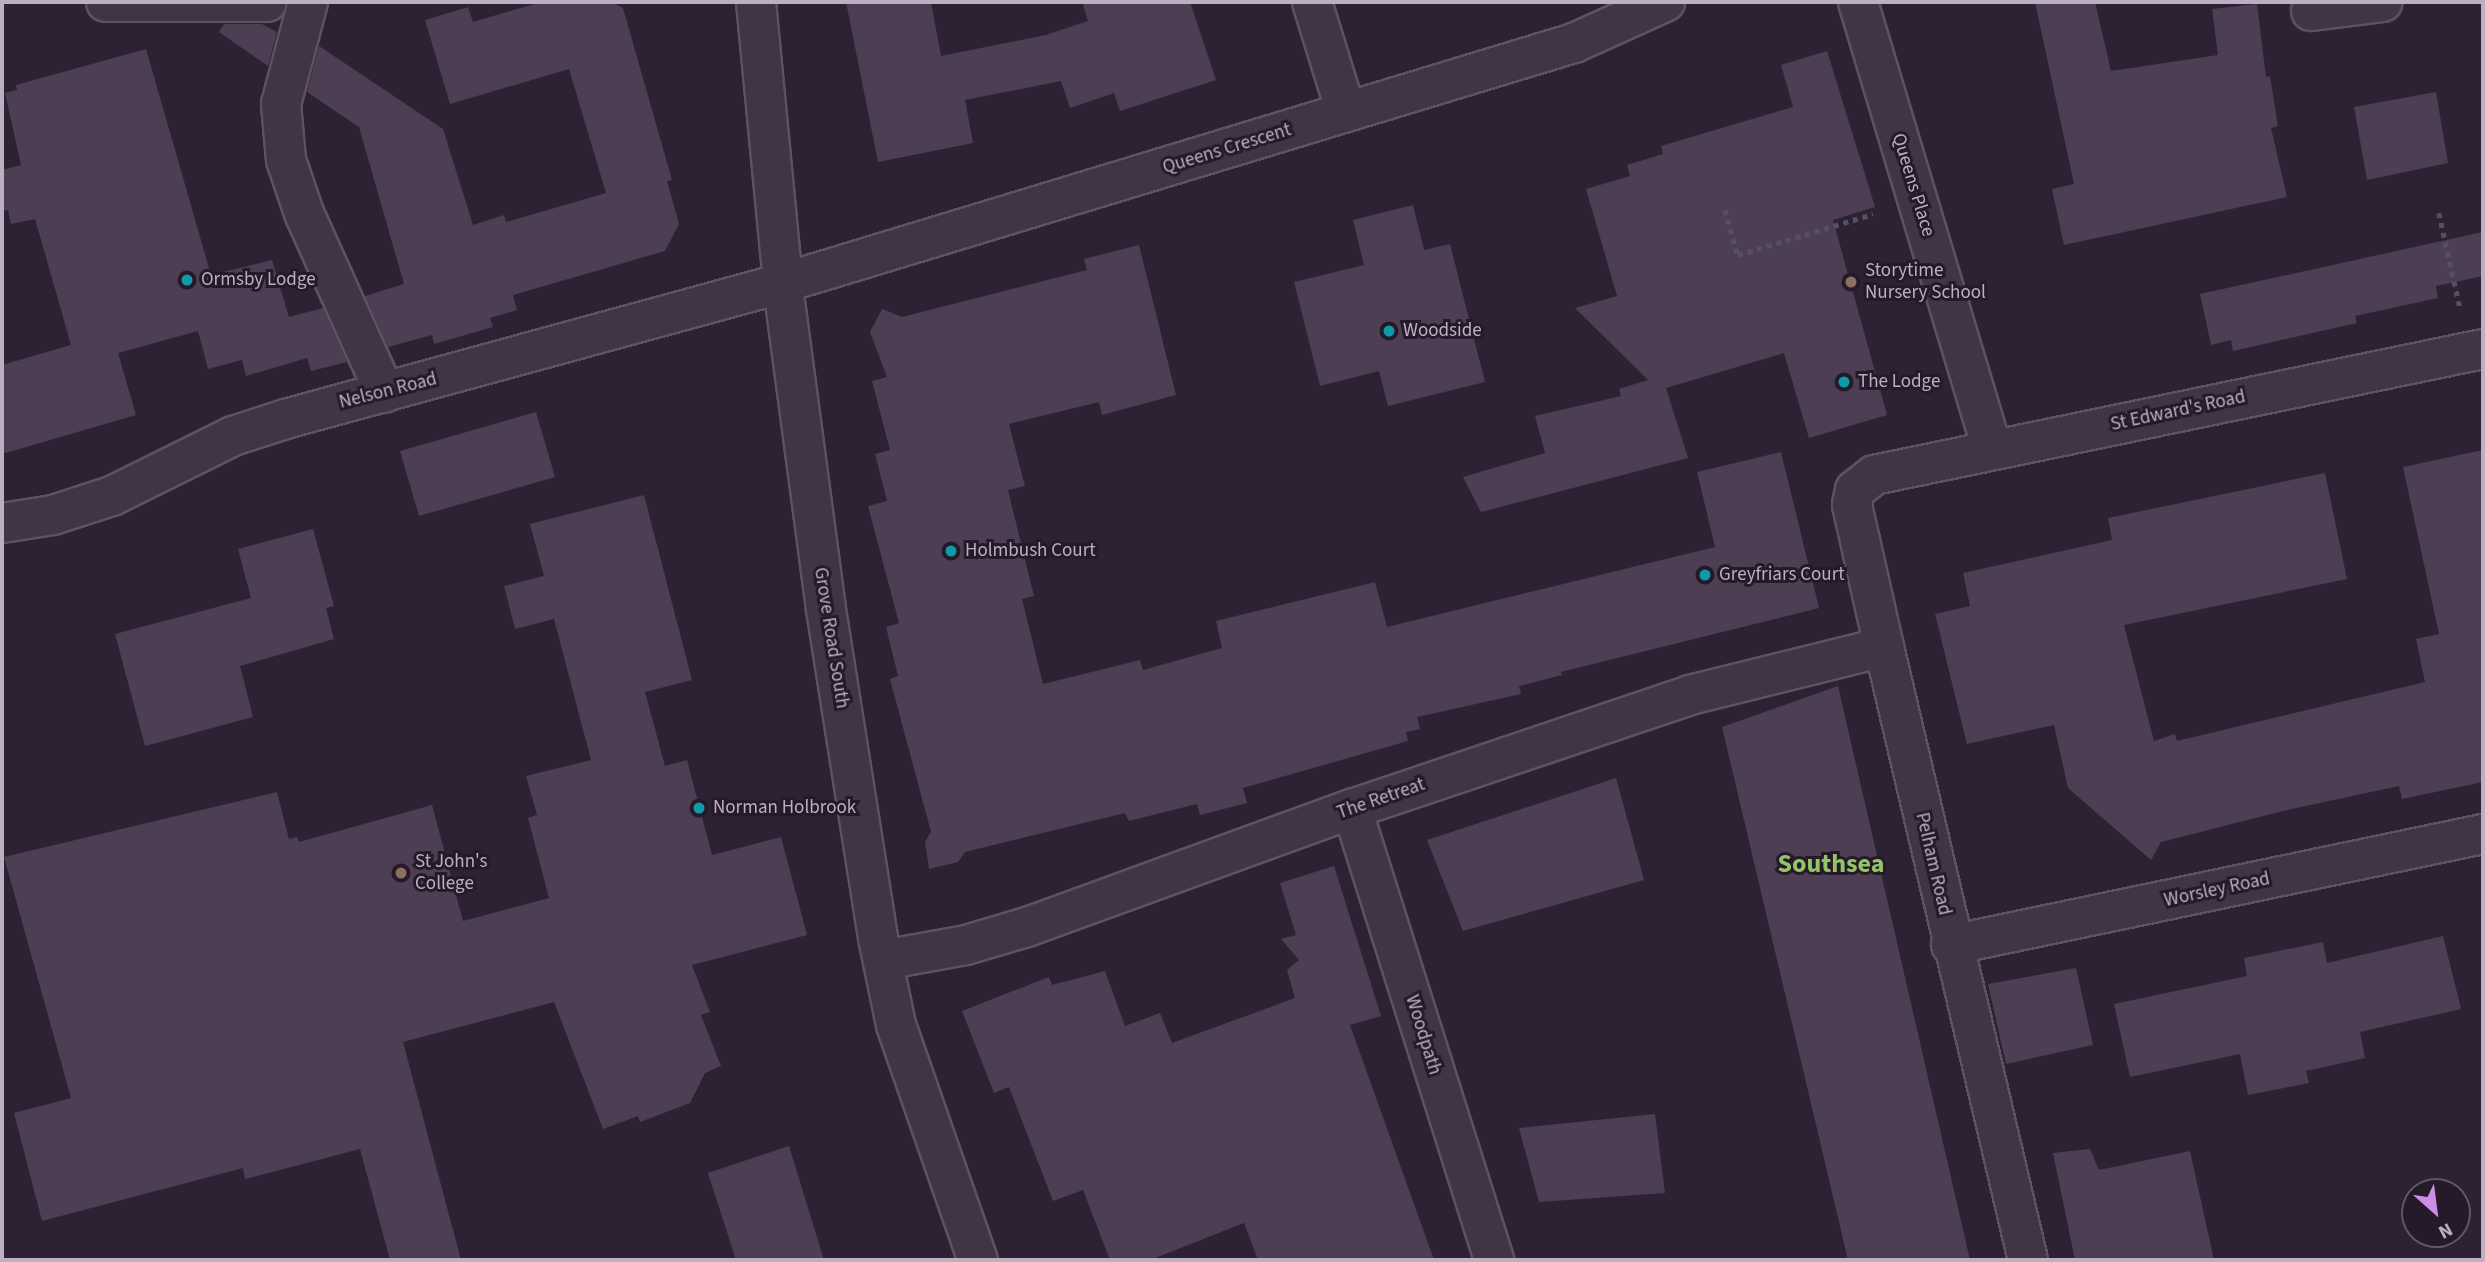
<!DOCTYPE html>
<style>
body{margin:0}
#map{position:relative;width:2485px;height:1262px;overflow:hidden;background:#2d2233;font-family:"Source Sans 3",sans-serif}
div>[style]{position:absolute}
.building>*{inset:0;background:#4d3e54}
.path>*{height:4.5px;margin-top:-2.25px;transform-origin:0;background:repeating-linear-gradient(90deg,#565162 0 5px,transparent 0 10px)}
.roads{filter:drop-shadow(2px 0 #5d5262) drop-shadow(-2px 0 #5d5262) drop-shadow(0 2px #5d5262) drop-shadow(0 -2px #5d5262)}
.street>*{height:38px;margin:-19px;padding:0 19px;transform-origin:19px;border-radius:19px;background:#3f3544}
.dots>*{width:19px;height:19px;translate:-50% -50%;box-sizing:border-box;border:4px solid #241a29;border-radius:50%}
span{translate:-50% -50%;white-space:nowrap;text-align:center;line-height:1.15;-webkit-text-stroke:6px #241a29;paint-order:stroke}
.street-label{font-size:19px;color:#bcafc1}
.poi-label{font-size:19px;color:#bcafc1}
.left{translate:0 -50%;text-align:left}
.district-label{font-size:26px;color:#93c467;font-weight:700}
.frame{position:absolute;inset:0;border:4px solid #bcafc1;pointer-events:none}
.north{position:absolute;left:2401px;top:1178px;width:70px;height:70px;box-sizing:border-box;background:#241a29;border:2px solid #615666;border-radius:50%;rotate:152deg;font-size:19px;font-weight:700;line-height:28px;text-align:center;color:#bcafc1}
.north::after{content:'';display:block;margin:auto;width:24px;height:32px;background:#ce8ce9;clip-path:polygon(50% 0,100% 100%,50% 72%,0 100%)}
</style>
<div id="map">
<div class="building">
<div style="clip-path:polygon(541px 2px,611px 2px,623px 8px,672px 180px,667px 181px,679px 224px,665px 251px,513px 295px,517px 310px,490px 318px,493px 327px,434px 344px,432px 335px,388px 347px,365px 296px,404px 284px,359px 127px,307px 92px,319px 46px,443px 129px,473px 225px,504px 215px,506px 222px,606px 193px,569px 69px,450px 104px,425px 20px,468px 7px,473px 22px)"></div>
<div style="clip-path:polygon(846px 2px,931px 2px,941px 56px,1046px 35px,1088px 21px,1082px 2px,1190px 2px,1216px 80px,1120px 111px,1114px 93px,1070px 108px,1061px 81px,965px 100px,973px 143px,878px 162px)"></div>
<div style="clip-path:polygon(2035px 2px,2095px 2px,2111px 71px,2218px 55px,2212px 9px,2257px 4px,2266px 77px,2270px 76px,2278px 126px,2271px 128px,2287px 197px,2064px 245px,2052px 189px,2074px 184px)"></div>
<div style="clip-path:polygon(224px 24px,262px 24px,277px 32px,268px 66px,219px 32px)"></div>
<div style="clip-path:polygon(146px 49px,211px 275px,272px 260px,289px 317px,323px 308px,347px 362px,311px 371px,307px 358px,246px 376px,242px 360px,208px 369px,198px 331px,118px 353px,136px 415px,2px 454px,2px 365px,71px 345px,35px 219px,11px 224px,8px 210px,2px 211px,2px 170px,21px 165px,5px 93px,17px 90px,16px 85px)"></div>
<div style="clip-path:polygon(1827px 51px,1875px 207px,1833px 220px,1887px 415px,1809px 438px,1784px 353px,1666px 388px,1688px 458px,1481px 512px,1463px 477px,1545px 453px,1535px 416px,1621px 396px,1619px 389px,1648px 380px,1575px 308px,1617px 296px,1586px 189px,1630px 176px,1627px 165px,1663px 154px,1661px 146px,1793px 107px,1781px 65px)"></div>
<div style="clip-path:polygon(2436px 92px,2448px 163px,2367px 180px,2354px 107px)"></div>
<div style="clip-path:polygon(1413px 205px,1424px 250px,1450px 244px,1485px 382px,1388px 406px,1379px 371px,1320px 386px,1294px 282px,1364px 265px,1353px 220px)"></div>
<div style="clip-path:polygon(2483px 232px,2483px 276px,2436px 286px,2438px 298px,2355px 316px,2357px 323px,2233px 351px,2231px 340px,2211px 345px,2200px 294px)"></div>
<div style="clip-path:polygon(1139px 245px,1176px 395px,1102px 415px,1099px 402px,1009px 424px,1025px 486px,1008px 490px,1034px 596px,1022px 599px,1043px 684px,1140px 660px,1143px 670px,1222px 648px,1216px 621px,1375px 582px,1387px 627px,1715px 547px,1697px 472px,1781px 452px,1819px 608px,1561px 672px,1562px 675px,1519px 686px,1521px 694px,1417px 717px,1420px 729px,1406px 732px,1408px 741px,1243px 788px,1247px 803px,1200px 815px,1197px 804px,1129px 821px,1125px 813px,965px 852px,958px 862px,929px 869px,925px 842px,931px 832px,890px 679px,898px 676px,886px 627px,899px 623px,868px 506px,887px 501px,875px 454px,890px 450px,872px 381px,887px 377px,870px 332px,882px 309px,902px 317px,1087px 270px,1084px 259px)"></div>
<div style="clip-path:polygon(536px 412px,555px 477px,419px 516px,400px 451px)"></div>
<div style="clip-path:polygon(2483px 450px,2483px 782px,2402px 799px,2399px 786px,2283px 811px,2161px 842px,2151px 860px,2068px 788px,2054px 725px,1967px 744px,1935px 614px,1970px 606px,1963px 573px,2112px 540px,2108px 518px,2325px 473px,2347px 579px,2124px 625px,2154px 741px,2175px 734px,2177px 741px,2425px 682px,2416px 639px,2439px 634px,2403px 467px)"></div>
<div style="clip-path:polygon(644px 495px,692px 680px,645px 692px,665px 766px,687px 760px,712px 855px,781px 837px,807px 935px,692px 965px,710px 1012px,701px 1015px,721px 1066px,705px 1073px,690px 1103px,640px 1122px,638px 1116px,603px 1129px,554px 1002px,403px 1042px,461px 1260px,390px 1260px,360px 1149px,245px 1179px,243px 1168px,42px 1221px,14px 1113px,71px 1098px,4px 857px,277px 792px,289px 839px,297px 837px,299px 842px,432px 805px,463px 921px,549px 898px,528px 818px,537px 815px,526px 776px,591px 760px,554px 619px,515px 629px,504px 586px,544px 576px,530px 524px)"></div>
<div style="clip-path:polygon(313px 529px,334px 606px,326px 608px,334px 639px,240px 666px,253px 717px,145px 746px,115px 634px,251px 598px,238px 549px)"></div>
<div style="clip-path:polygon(1838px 686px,1970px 1260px,1848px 1260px,1722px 727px)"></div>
<div style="clip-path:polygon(1616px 778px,1644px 880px,1463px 931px,1427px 840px)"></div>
<div style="clip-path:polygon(1334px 866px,1381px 1016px,1350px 1025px,1434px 1260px,1258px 1260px,1244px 1223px,1150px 1260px,1110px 1260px,1083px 1190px,1053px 1201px,1009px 1087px,994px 1093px,962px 1011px,1049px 977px,1052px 985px,1105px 971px,1125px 1026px,1160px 1013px,1172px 1043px,1295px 998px,1287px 970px,1299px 960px,1281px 939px,1296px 935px,1280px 883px)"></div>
<div style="clip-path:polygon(2443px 936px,2461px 1009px,2360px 1032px,2365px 1058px,2306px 1071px,2309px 1083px,2248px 1095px,2240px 1054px,2130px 1077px,2114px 1004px,2247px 976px,2244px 958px,2323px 942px,2327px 963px)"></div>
<div style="clip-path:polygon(2076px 968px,2093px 1045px,2006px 1064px,1988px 984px)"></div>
<div style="clip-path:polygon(1655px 1114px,1665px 1193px,1539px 1202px,1519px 1128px)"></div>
<div style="clip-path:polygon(789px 1146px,824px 1260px,736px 1260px,708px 1173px)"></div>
<div style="clip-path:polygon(2090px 1149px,2099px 1170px,2190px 1151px,2214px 1260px,2075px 1260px,2053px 1153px)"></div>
</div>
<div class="path">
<div style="left:1725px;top:210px;width:47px;rotate:73.9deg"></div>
<div style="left:1738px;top:255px;width:141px;rotate:-16.9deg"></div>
<div style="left:2439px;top:213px;width:97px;rotate:77.5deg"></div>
</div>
<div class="roads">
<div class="street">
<div style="left:106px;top:2px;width:161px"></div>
<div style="left:308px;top:2px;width:106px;rotate:104.8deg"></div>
<div style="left:281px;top:104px;width:56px;rotate:84.9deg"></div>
<div style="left:286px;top:160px;width:56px;rotate:71.2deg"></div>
<div style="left:304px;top:213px;width:197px;rotate:65.8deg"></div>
<div style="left:756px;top:2px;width:293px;rotate:84.5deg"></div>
<div style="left:784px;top:294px;width:312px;rotate:82.4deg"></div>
<div style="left:825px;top:603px;width:339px;rotate:81deg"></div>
<div style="left:878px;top:938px;width:89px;rotate:78.3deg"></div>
<div style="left:896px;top:1025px;width:249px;rotate:70.8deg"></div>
<div style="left:1312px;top:2px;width:115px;rotate:72.8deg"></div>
<div style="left:1858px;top:2px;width:467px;rotate:73.3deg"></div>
<div style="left:2311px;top:11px;width:72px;rotate:-7.2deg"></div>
<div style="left:2px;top:523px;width:52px;rotate:-8.9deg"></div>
<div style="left:53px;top:515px;width:62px;rotate:-17.9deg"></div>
<div style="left:112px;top:496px;width:135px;rotate:-26.4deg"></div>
<div style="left:233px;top:436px;width:59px;rotate:-17.8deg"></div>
<div style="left:289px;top:418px;width:512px;rotate:-15.28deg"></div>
<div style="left:783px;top:283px;width:827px;rotate:-16.88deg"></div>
<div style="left:1574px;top:43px;width:100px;rotate:-24.3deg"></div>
<div style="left:1352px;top:809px;width:473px;rotate:72.5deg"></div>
<div style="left:1951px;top:945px;width:543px;rotate:-11.79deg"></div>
<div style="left:883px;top:960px;width:84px;rotate:-10.2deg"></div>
<div style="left:966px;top:945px;width:64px;rotate:-16.4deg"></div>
<div style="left:1027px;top:927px;width:346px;rotate:-20deg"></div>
<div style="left:1352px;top:809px;width:357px;rotate:-18.6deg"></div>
<div style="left:1690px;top:695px;width:200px;rotate:-13.9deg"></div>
<div style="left:2028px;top:1260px;width:630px;rotate:-103.22deg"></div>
<div style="left:1884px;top:647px;width:146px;rotate:-102.7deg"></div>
<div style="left:1852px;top:505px;width:15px;rotate:-79deg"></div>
<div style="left:1855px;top:490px;width:24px;rotate:-38deg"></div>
<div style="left:1874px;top:475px;width:622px;rotate:-11.69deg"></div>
</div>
</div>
<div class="dots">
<div style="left:187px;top:280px;background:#0f9aa8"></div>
<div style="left:1851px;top:282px;background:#8d6e63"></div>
<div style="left:1389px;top:331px;background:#0f9aa8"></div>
<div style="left:1844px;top:382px;background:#0f9aa8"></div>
<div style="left:951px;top:551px;background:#0f9aa8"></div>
<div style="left:1705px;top:575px;background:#0f9aa8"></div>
<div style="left:699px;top:808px;background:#0f9aa8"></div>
<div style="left:401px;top:873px;background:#8d6e63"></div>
</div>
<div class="street-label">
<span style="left:1227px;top:149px;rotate:-17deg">Queens Crescent</span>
<span style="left:1913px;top:185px;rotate:73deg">Queens Place</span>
<span style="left:388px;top:391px;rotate:-14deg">Nelson Road</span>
<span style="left:2178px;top:411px;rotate:-12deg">St Edward's Road</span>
<span style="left:831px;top:638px;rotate:81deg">Grove Road South</span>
<span style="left:1381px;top:799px;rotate:-19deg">The Retreat</span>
<span style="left:1933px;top:864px;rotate:77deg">Pelham Road</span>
<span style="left:2217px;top:890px;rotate:-12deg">Worsley Road</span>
<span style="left:1423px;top:1035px;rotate:73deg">Woodpath</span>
</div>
<div class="poi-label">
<span class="left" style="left:1865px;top:282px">Storytime<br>Nursery School</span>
<span class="left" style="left:201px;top:280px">Ormsby Lodge</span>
<span class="left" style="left:1403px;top:331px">Woodside</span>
<span class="left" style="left:1858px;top:382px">The Lodge</span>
<span class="left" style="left:965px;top:551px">Holmbush Court</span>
<span class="left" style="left:1719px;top:575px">Greyfriars Court</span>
<span class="left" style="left:713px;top:808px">Norman Holbrook</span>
<span class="left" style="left:415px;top:873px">St John's<br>College</span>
</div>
<div class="district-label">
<span style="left:1831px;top:864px">Southsea</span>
</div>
<div class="frame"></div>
<div class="north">N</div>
</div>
